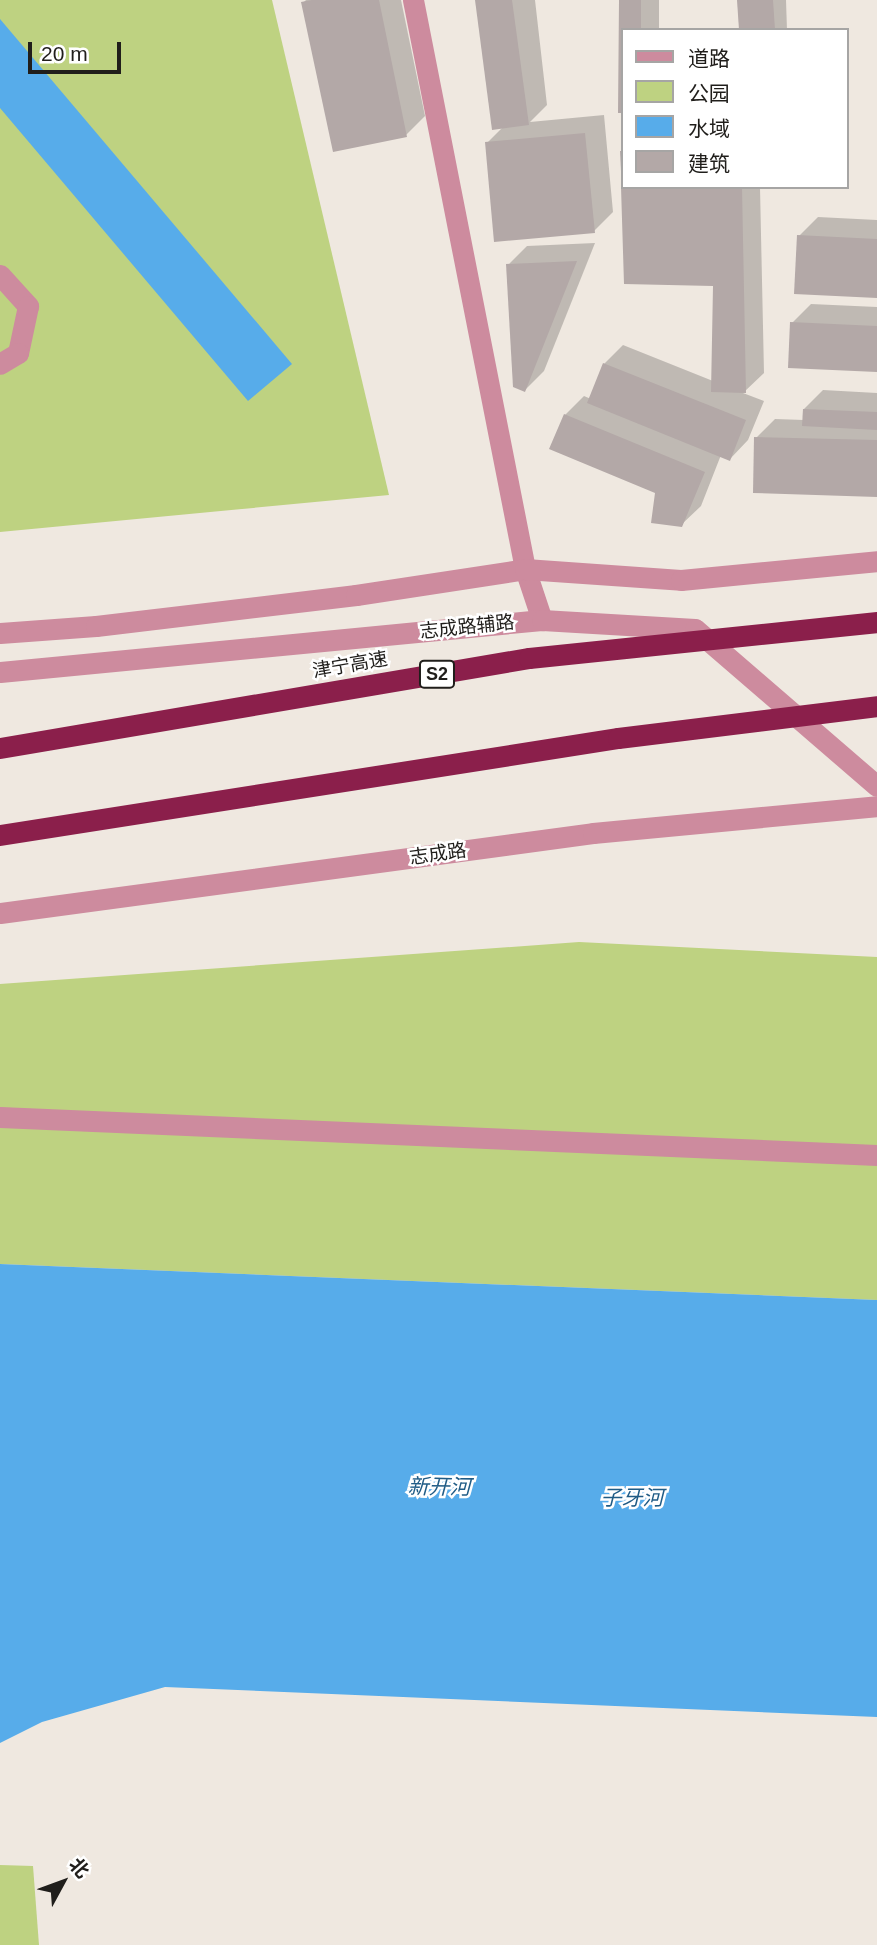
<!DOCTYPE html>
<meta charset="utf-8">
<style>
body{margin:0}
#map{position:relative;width:877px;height:1945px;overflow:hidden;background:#efe8e0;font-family:Arial,"Noto Sans SC",sans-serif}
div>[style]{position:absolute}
.green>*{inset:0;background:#bed281}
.water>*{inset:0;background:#57acea}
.shadow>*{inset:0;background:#0003}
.building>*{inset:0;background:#b3a8a7}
.minor>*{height:21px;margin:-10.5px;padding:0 10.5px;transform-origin:10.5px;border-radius:10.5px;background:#cd8b9e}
.highway-bridge>*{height:21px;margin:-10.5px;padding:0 10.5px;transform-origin:10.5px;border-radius:10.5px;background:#8b1f4b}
span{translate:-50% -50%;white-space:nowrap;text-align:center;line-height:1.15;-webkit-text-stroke:5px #fff;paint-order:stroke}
.shield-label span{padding:2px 5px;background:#fff;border:2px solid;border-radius:5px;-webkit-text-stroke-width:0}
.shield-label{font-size:18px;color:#201e1b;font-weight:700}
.street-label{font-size:19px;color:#201e1b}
.water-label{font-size:21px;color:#205c86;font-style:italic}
.legend{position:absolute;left:621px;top:28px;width:228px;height:161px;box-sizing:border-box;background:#fff;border:2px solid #a6a5a4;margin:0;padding:9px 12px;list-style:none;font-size:21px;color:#201e1b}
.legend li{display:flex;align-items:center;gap:14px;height:35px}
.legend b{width:35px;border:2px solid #a6a5a4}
.north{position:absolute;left:28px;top:1847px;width:70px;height:70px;-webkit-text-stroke:5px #fff;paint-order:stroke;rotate:49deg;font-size:19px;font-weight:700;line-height:28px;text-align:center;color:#201e1b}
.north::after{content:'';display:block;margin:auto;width:24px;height:32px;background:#201e1b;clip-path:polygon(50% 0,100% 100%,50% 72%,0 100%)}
.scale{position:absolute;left:28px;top:42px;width:93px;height:32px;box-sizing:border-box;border:4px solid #201e1b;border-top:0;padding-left:9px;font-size:21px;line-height:24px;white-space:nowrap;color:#201e1b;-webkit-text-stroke:5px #fff;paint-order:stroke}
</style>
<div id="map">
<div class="green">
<div style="clip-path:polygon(0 0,272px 0,389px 495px,0 532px)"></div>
<div style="clip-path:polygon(579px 942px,877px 957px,877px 1300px,0 1264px,0 984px)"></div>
<div style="clip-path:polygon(0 1865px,33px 1866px,39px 1945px,0 1945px)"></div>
</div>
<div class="water">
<div style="clip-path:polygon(0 19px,292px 364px,248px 401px,0 108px)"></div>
<div style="clip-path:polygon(0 1264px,877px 1300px,877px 1717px,165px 1687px,42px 1722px,0 1743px)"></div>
</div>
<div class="shadow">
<div style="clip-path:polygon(306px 0,401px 0,425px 116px,406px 135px,303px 3px)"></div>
<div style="clip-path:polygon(479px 0,535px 0,547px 105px,530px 122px,604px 115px,613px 212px,594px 231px,487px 143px,503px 127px)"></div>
<div style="clip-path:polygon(621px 0,659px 0,659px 30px,623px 30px,623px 112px)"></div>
<div style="clip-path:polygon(739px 0,786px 0,787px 30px,741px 30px)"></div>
<div style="clip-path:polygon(622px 152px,623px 187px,760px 187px,764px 373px,743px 393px,764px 401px,748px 440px,730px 459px,721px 455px,701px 506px,681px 525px,657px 491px,565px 415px,584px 396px,591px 399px,604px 364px,623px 345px,713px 381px,715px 284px,626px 282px)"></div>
<div style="clip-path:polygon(818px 217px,877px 220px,877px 297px,799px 236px)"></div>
<div style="clip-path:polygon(595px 243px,544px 371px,525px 390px,508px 265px,527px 246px)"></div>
<div style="clip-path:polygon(811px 304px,877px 307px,877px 370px,792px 323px)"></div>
<div style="clip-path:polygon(823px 390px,877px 393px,877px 495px,756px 438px,775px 419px,804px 420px,804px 409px)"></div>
</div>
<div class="building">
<div style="clip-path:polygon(312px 0,379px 0,407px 137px,333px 152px,301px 2px)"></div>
<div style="clip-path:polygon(475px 0,512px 0,529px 125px,492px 130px)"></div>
<div style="clip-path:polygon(619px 0,641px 0,641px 30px,623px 30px,623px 113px,618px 113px)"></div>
<div style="clip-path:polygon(737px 0,773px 0,775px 30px,739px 30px)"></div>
<div style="clip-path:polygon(585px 133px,595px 233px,494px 242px,485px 142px)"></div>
<div style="clip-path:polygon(620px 151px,623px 151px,623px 171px,621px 171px)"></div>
<div style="clip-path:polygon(621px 187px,742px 187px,746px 393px,711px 392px,713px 286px,624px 284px)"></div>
<div style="clip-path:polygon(797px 235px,877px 239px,877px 298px,794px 294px)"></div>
<div style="clip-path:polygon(577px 261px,525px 392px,513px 387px,506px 264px)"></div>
<div style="clip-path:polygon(790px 322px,877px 326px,877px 372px,788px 368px)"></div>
<div style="clip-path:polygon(603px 363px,746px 420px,730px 461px,587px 403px)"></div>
<div style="clip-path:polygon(803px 409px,877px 412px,877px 430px,802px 426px)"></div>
<div style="clip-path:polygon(564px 414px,705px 472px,682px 527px,651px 523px,655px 493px,549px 449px)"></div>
<div style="clip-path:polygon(754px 437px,877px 440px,877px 497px,753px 493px)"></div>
</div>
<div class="minor">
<div style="left:413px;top:0;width:580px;rotate:78.86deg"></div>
<div style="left:525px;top:569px;width:54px;rotate:71.6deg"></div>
<div style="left:0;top:275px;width:42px;rotate:47.9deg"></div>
<div style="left:28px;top:306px;width:48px;rotate:102deg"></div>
<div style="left:18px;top:353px;width:21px;rotate:149deg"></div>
<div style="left:0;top:633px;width:96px;rotate:-4.2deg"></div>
<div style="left:96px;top:626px;width:262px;rotate:-6.8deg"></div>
<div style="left:356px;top:595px;width:171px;rotate:-8.7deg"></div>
<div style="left:525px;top:569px;width:156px;rotate:4deg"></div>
<div style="left:681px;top:580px;width:197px;rotate:-5.5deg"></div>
<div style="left:0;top:672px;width:544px;rotate:-5.48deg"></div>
<div style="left:542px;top:620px;width:153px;rotate:3.4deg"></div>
<div style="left:695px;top:629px;width:240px;rotate:40.8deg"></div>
<div style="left:0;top:913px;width:598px;rotate:-7.68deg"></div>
<div style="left:593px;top:833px;width:285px;rotate:-5.4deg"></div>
<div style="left:0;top:1117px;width:878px;rotate:2.48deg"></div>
</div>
<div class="highway-bridge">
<div style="left:0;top:748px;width:537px;rotate:-9.66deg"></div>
<div style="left:529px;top:658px;width:350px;rotate:-5.9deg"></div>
<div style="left:0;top:835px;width:626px;rotate:-8.92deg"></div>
<div style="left:618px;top:738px;width:261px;rotate:-7deg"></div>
</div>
<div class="shield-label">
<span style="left:437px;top:674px">S2</span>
</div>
<div class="street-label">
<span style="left:467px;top:627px;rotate:-6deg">志成路辅路</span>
<span style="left:350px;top:665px;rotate:-10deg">津宁高速</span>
<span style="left:438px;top:854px;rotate:-8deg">志成路</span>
</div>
<div class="water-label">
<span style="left:439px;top:1487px;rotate:1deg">新开河</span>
<span style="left:632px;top:1498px">子牙河</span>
</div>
<ul class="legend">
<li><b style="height:9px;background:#cd8b9e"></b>道路</li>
<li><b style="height:19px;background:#bed281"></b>公园</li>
<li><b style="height:19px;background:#57acea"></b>水域</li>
<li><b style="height:19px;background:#b3a8a7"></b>建筑</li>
</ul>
<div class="north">北</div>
<div class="scale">20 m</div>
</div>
